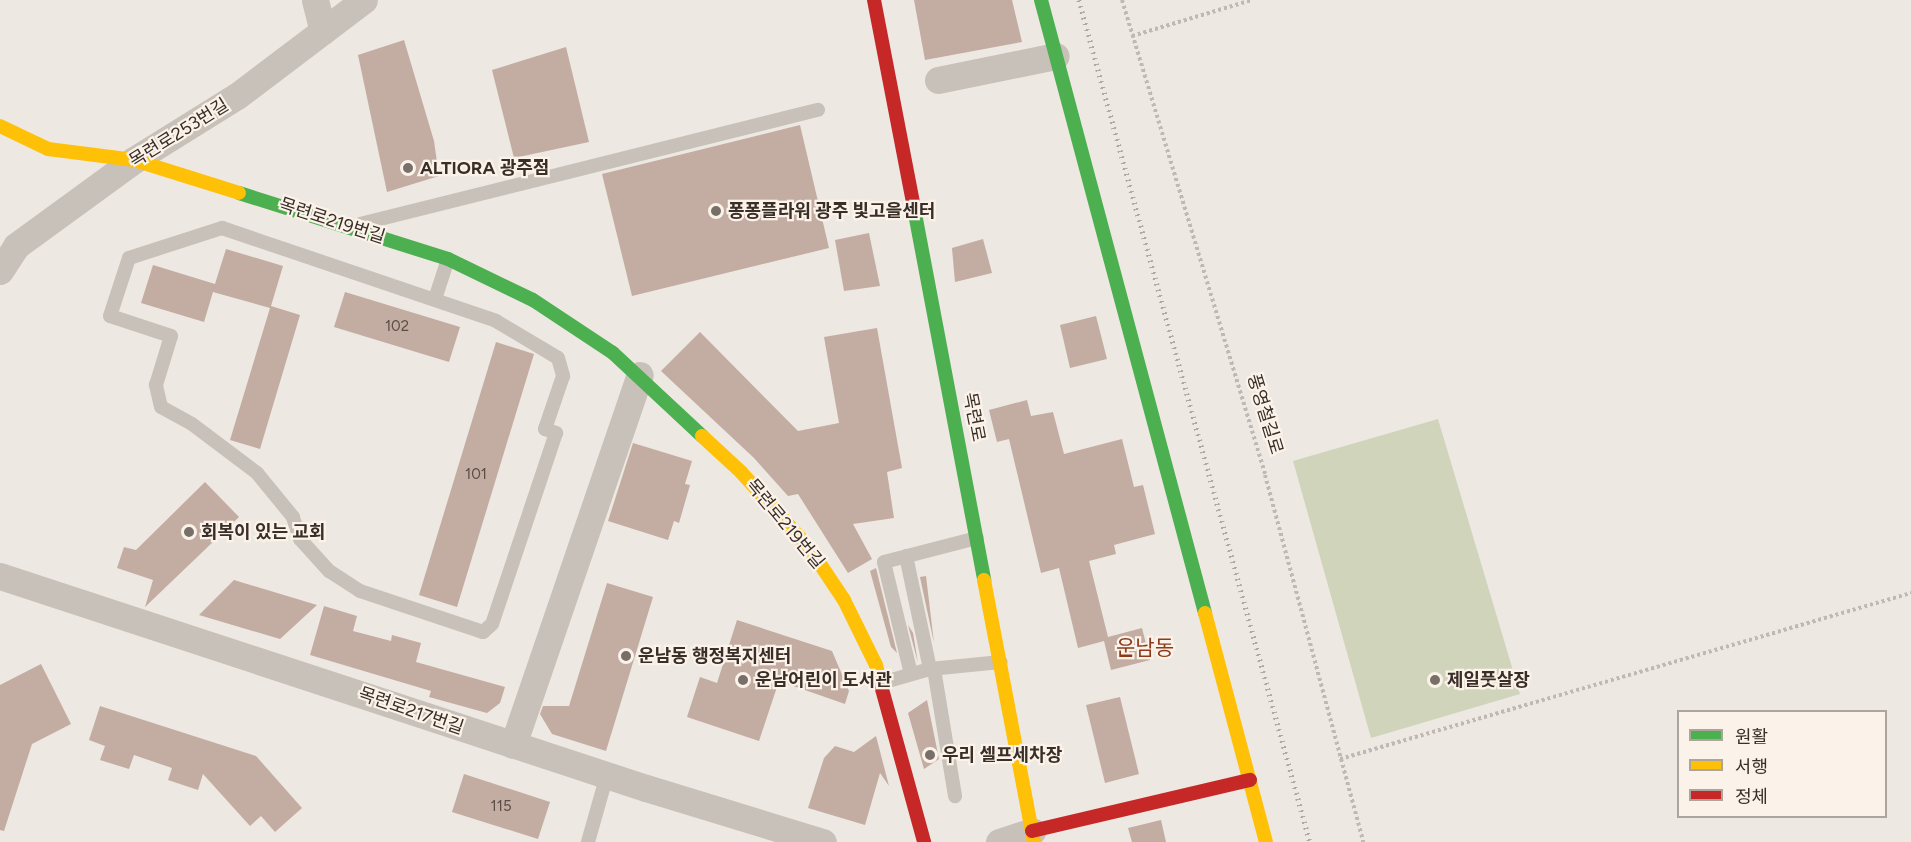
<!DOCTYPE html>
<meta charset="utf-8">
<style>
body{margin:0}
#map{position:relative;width:1911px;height:842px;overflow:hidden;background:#eee8e2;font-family:Figtree,"Noto Sans KR",sans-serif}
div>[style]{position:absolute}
.green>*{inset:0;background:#cfd4bb}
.building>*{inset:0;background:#c3aca2}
.path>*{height:4px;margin-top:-2px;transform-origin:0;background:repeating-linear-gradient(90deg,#c0b9b3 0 3px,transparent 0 6px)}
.lane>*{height:14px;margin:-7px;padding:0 7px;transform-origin:7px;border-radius:7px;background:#c8c1ba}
.street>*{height:27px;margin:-13.5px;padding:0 13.5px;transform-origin:13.5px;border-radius:13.5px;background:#c8c1ba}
.fast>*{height:14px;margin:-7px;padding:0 7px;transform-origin:7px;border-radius:7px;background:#4caf50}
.slow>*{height:14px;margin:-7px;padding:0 7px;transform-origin:7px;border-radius:7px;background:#ffc107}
.jam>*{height:14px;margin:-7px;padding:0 7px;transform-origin:7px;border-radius:7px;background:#c62828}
.rail>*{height:4.5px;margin-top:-2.25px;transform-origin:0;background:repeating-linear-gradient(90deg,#afa9a5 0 1.5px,transparent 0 6px)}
.dots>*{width:16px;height:16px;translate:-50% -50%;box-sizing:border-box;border:3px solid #fbf3e9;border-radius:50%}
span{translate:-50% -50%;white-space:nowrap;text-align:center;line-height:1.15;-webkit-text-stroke:4.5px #fbf3e9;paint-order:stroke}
.number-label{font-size:15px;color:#5c4e46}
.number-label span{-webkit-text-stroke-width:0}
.street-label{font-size:18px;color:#392e28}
.poi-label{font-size:18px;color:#392e28;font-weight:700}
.left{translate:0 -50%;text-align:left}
.quarter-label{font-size:21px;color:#8d3a1c}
.legend{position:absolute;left:1677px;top:710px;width:210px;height:108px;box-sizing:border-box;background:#fbf3e9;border:2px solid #ada49c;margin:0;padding:8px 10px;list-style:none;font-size:18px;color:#392e28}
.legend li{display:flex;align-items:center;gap:12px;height:30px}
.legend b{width:30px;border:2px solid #ada49c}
</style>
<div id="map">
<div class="green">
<div style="clip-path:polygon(1438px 419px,1520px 694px,1371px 738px,1293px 461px)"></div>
</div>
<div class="building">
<div style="clip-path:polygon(914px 0,1012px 0,1022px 42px,925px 60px)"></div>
<div style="clip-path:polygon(404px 40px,434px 141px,439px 176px,387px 192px,358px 55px)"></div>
<div style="clip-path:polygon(566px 47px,589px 142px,514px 158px,492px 70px)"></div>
<div style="clip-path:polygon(800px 125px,829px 248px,632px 296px,602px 174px)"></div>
<div style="clip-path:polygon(869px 233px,880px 286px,844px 291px,835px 240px)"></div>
<div style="clip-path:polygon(983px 239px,992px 273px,955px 282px,952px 248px)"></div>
<div style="clip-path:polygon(226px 249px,283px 266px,271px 306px,300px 315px,260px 449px,230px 440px,270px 308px,213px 292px,204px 322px,141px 303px,153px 265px,215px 284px)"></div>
<div style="clip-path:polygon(345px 292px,460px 327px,449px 362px,334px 327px)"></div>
<div style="clip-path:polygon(1096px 316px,1107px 359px,1070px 368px,1060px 325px)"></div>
<div style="clip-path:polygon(877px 328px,902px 468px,887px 472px,894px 518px,853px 524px,872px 559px,848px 573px,798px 494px,788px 496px,754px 458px,661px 371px,700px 332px,798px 431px,839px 423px,824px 337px)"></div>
<div style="clip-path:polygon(496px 342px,534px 354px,457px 607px,419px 595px)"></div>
<div style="clip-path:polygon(1027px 400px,1031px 416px,1053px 412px,1064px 454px,1122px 439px,1134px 487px,1143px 485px,1155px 534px,1114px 545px,1116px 554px,1089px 561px,1108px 637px,1142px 628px,1150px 660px,1111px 670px,1104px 641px,1078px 648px,1059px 568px,1041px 573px,1009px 439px,997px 442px,989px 410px)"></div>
<div style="clip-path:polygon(633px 443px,692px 461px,685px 484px,690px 485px,679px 523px,674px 521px,668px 540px,608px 521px)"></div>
<div style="clip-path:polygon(205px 482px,239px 517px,145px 607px,153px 580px,117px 568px,124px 547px,136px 550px)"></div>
<div style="clip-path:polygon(876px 568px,897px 653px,891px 647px,870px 571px)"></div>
<div style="clip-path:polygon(926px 576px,934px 643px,920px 577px)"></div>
<div style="clip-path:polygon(234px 580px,317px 605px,280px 639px,199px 615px)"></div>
<div style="clip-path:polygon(607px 583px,653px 597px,606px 751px,552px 734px,540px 714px,543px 706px,569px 706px)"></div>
<div style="clip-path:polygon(324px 606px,357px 616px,353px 631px,391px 641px,392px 635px,421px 643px,416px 662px,505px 687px,500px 703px,487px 713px,429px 697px,431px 691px,310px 655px)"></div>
<div style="clip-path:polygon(737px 620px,832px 651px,849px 691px,845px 704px,779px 681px,759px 741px,687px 717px,700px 677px,717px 683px)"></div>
<div style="clip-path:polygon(908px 625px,913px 633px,918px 663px)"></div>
<div style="clip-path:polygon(41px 664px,71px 724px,32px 744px,4px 831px,0 830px,0 685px)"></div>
<div style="clip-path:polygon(1120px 697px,1139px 774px,1105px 783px,1086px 705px)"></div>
<div style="clip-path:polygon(927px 700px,939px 759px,924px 769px,908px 713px)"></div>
<div style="clip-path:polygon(100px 706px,256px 756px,302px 808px,275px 832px,261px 816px,250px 826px,203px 774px,198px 790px,168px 780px,172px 768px,134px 755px,129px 769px,100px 760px,105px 746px,89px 740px)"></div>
<div style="clip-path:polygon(876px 736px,889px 786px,880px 773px,865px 825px,808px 808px,824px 758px,835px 746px,854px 752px)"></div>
<div style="clip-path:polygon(464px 774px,550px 802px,538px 839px,452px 812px)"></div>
<div style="clip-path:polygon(1161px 820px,1166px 842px,1132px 842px,1128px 828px)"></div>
</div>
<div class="path">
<div style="left:1122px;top:0;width:496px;rotate:73.2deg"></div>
<div style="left:1265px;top:475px;width:380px;rotate:75deg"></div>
<div style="left:1132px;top:36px;width:125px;rotate:-16.7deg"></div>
<div style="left:1340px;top:759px;width:595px;rotate:-16.21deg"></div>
</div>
<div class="lane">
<div style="left:360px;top:224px;width:472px;rotate:-14deg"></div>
<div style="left:222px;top:228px;width:289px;rotate:18.7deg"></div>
<div style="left:496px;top:321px;width:72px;rotate:30.8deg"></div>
<div style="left:558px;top:358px;width:19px;rotate:74deg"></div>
<div style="left:563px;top:376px;width:56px;rotate:108.8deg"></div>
<div style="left:545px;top:429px;width:12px;rotate:20deg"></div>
<div style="left:556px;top:433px;width:201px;rotate:108.5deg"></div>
<div style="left:492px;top:624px;width:12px;rotate:138deg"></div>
<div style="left:483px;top:632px;width:130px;rotate:-161.6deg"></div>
<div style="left:360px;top:591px;width:37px;rotate:-147deg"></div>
<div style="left:329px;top:571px;width:43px;rotate:-132.2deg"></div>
<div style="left:300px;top:539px;width:23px;rotate:-108deg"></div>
<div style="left:293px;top:517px;width:57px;rotate:-129.3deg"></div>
<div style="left:257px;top:473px;width:81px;rotate:-143deg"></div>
<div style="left:192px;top:424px;width:35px;rotate:-151deg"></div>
<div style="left:161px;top:407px;width:23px;rotate:-103deg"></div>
<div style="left:156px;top:385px;width:51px;rotate:-73deg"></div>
<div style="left:171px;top:336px;width:64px;rotate:-161.8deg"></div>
<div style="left:110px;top:316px;width:61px;rotate:-71.9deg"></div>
<div style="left:129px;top:258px;width:98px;rotate:-17.9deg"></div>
<div style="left:435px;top:299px;width:42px;rotate:-72deg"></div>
<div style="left:906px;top:556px;width:116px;rotate:78deg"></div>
<div style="left:934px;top:669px;width:129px;rotate:80.6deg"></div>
<div style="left:911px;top:674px;width:115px;rotate:-103.6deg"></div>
<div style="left:884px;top:562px;width:96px;rotate:-14.5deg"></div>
<div style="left:881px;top:683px;width:51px;rotate:-15.9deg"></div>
<div style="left:930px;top:669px;width:71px;rotate:-5.6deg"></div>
<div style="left:588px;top:842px;width:70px;rotate:-74.2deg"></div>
</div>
<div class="street">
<div style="left:315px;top:0;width:32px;rotate:76deg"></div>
<div style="left:938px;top:80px;width:120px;rotate:-11.5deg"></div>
<div style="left:0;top:271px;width:30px;rotate:-57deg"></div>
<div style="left:16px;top:246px;width:146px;rotate:-36.1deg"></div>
<div style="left:134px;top:160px;width:121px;rotate:-31.9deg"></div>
<div style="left:237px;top:96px;width:159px;rotate:-37.1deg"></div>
<div style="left:0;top:576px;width:680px;rotate:18.17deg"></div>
<div style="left:646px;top:788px;width:185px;rotate:17deg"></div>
<div style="left:513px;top:745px;width:391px;rotate:-71.1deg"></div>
<div style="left:999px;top:842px;width:35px;rotate:-18deg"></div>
</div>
<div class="fast">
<div style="left:1041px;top:0;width:635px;rotate:75.02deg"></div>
<div style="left:239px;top:193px;width:219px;rotate:17.5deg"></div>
<div style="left:448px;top:259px;width:94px;rotate:25.8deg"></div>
<div style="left:533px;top:300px;width:96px;rotate:33.5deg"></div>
<div style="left:613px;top:353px;width:122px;rotate:43deg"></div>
<div style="left:913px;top:203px;width:384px;rotate:79.3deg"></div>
</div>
<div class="slow">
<div style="left:0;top:126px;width:53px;rotate:25.6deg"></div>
<div style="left:48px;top:149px;width:87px;rotate:7.3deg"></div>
<div style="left:134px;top:160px;width:110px;rotate:17.4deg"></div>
<div style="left:702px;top:436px;width:53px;rotate:42.7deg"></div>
<div style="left:741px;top:472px;width:103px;rotate:48.1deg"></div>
<div style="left:810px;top:549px;width:61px;rotate:56.3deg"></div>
<div style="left:844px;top:600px;width:72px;rotate:63.8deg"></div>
<div style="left:876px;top:665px;width:25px;rotate:76deg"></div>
<div style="left:984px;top:580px;width:267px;rotate:79.2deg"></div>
<div style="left:1205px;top:613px;width:237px;rotate:75.1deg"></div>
</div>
<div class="jam">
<div style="left:874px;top:0;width:207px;rotate:79.1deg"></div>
<div style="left:882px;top:689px;width:159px;rotate:74.6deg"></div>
<div style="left:1032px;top:831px;width:224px;rotate:-13.2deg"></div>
</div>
<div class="rail">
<div style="left:1079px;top:0;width:873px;rotate:74.66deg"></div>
</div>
<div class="dots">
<div style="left:408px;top:168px;background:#786f69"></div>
<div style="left:716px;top:211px;background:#786f69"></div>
<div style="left:189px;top:532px;background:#786f69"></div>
<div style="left:626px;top:656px;background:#786f69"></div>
<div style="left:743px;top:680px;background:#786f69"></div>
<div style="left:1435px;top:680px;background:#786f69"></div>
<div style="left:930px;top:755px;background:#786f69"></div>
</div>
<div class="number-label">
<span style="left:397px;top:327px">102</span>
<span style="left:476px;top:475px">101</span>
<span style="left:501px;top:807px">115</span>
</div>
<div class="street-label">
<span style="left:179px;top:133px;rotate:-32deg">목련로253번길</span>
<span style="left:332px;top:221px;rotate:18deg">목련로219번길</span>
<span style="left:1265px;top:414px;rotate:73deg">풍영철길로</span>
<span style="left:974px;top:417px;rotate:79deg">목련로</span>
<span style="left:785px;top:524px;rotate:50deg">목련로219번길</span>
<span style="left:411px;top:711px;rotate:19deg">목련로217번길</span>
</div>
<div class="poi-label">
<span class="left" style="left:420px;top:168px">ALTIORA 광주점</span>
<span class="left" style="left:728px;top:211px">퐁퐁플라워 광주 빛고을센터</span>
<span class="left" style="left:201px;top:532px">회복이 있는 교회</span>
<span class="left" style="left:638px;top:656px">운남동 행정복지센터</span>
<span class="left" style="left:755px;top:680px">운남어린이 도서관</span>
<span class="left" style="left:1447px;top:680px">제일풋살장</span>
<span class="left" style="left:942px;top:755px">우리 셀프세차장</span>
</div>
<div class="quarter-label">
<span style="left:1145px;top:648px">운남동</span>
</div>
<ul class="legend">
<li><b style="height:8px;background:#4caf50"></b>원활</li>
<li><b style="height:8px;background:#ffc107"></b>서행</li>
<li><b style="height:8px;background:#c62828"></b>정체</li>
</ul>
</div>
